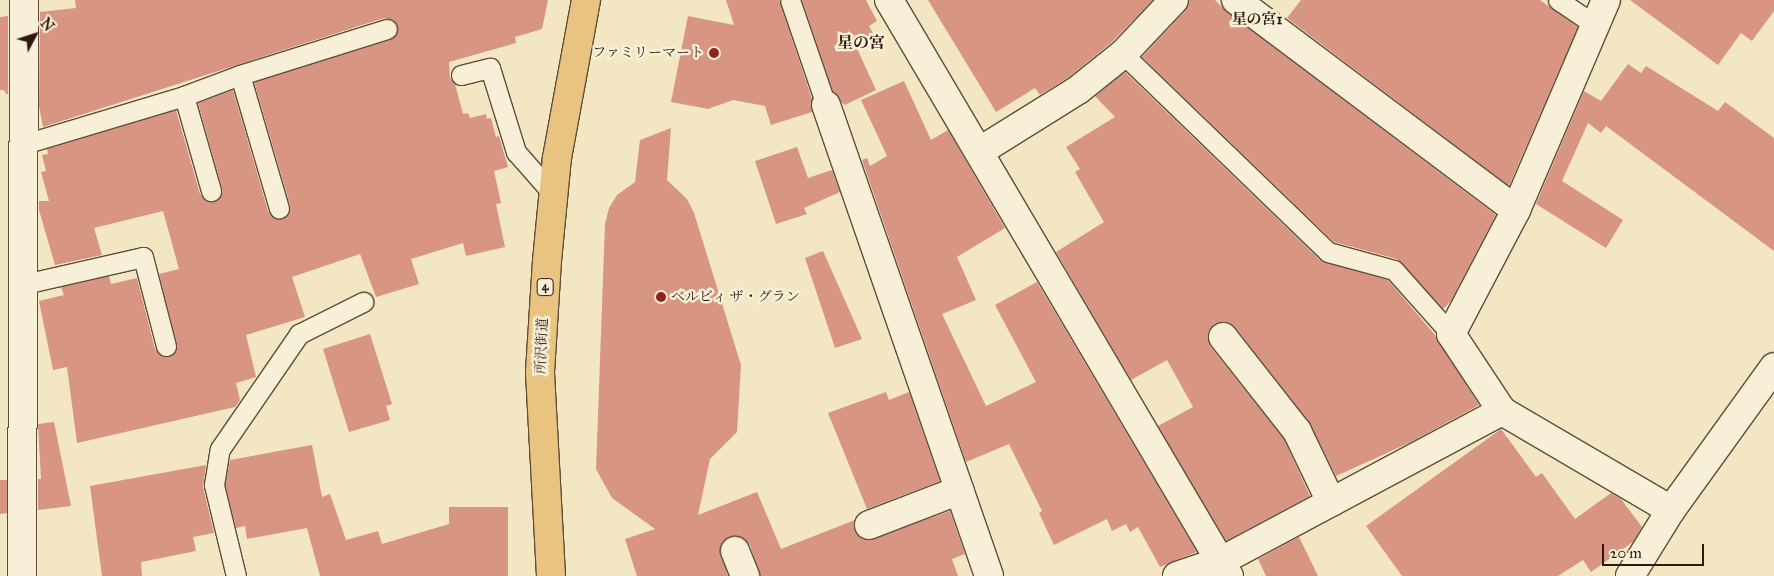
<!DOCTYPE html>
<meta charset="utf-8">
<style>
body{margin:0}
#map{position:relative;width:1774px;height:576px;overflow:hidden;background:#f2e7c2;font-family:"IM FELL Great Primer","Noto Serif JP",serif}
div>[style]{position:absolute}
.building>*{inset:0;background:#d79582}
.roads{filter:drop-shadow(1px 0 #604c3a) drop-shadow(-1px 0 #604c3a) drop-shadow(0 1px #604c3a) drop-shadow(0 -1px #604c3a)}
.service>*{height:19px;margin:-9.5px;padding:0 9.5px;transform-origin:9.5px;border-radius:9.5px;background:#f7efd7}
.minor>*{height:28px;margin:-14px;padding:0 14px;transform-origin:14px;border-radius:14px;background:#f7efd7}
.primary>*{height:28px;margin:-14px;padding:0 14px;transform-origin:14px;border-radius:14px;background:#e9c481}
.dots>*{width:14px;height:14px;translate:-50% -50%;box-sizing:border-box;border:2px solid #f7efd7;border-radius:50%}
span{translate:-50% -50%;white-space:nowrap;text-align:center;line-height:1.15;-webkit-text-stroke:5px #f7efd7;paint-order:stroke}
.shield-label span{padding:1px 4px;background:#f7efd7;border:1px solid;border-radius:4px;-webkit-text-stroke-width:0}
.shield-label{font-size:12px;color:#2f180d;font-weight:700}
.poi-label{font-size:14px;color:#2f180d}
.right{translate:-100% -50%;text-align:right}
.left{translate:0 -50%;text-align:left}
.street-label{font-size:14px;color:#2f180d}
.neighbourhood-label{font-size:15px;color:#2f180d;font-weight:700}
.quarter-label{font-size:16px;color:#2f180d;font-weight:700}
.north{position:absolute;left:10px;top:10px;width:50px;height:50px;-webkit-text-stroke:4px #f7efd7;paint-order:stroke;rotate:50deg;font-size:14px;font-weight:700;line-height:20px;text-align:center;color:#2f180d}
.north::after{content:'';display:block;margin:auto;width:18px;height:22px;background:#2f180d;clip-path:polygon(50% 0,100% 100%,50% 72%,0 100%)}
.scale{position:absolute;left:1602px;top:544px;width:102px;height:22px;box-sizing:border-box;border:2px solid #2f180d;border-top:0;padding-left:6px;font-size:15px;line-height:18px;white-space:nowrap;color:#2f180d;-webkit-text-stroke:4px #f7efd7;paint-order:stroke}
</style>
<div id="map">
<div class="building">
<div style="clip-path:polygon(75px 0,548px 0,542px 29px,515px 37px,516px 43px,449px 62px,450px 78px,455px 84px,463px 114px,468px 113px,470px 118px,486px 114px,487px 119px,491px 118px,496px 137px,499px 136px,508px 167px,494px 171px,501px 203px,496px 204px,505px 247px,466px 256px,463px 243px,411px 259px,419px 284px,376px 297px,360px 254px,292px 277px,305px 317px,246px 335px,256px 377px,236px 383px,240px 400px,235px 407px,77px 443px,67px 367px,53px 370px,39px 301px,64px 295px,61px 287px,109px 276px,111px 284px,137px 278px,155px 349px,163px 357px,168px 357px,174px 354px,177px 344px,159px 274px,179px 269px,163px 211px,94px 228px,102px 255px,55px 265px,39px 210px,39px 201px,49px 201px,41px 172px,46px 171px,42px 155px,48px 154px,47px 149px,176px 110px,200px 194px,208px 202px,215px 202px,222px 194px,222px 188px,198px 103px,233px 90px,268px 211px,276px 219px,283px 219px,290px 211px,290px 205px,254px 82px,390px 40px,398px 31px,394px 20px,384px 18px,43px 127px,39px 106px,40px 12px,76px 8px)"></div>
<div style="clip-path:polygon(726px 0,779px 0,812px 99px,812px 112px,771px 125px,765px 106px,733px 100px,708px 109px,671px 102px,688px 16px,734px 25px)"></div>
<div style="clip-path:polygon(802px 0,866px 0,877px 21px,869px 26px,874px 35px,855px 44px,876px 90px,845px 105px,841px 102px,833px 92px)"></div>
<div style="clip-path:polygon(928px 0,1153px 0,1112px 42px,1069px 77px,1040px 95px,1035px 88px,996px 112px)"></div>
<div style="clip-path:polygon(1189px 0,1215px 0,1227px 12px,1496px 215px,1451px 301px,1443px 309px,1397px 259px,1334px 242px,1142px 57px,1185px 11px)"></div>
<div style="clip-path:polygon(1301px 0,1540px 0,1578px 27px,1509px 186px,1287px 18px)"></div>
<div style="clip-path:polygon(1630px 0,1774px 0,1774px 11px,1752px 41px,1741px 33px,1718px 65px)"></div>
<div style="clip-path:polygon(8px 16px,8px 94px,6px 94px,4px 90px,0 90px,0 17px)"></div>
<div style="clip-path:polygon(1628px 64px,1641px 73px,1646px 66px,1718px 111px,1725px 102px,1774px 138px,1774px 251px,1606px 126px,1601px 133px,1588px 123px,1562px 181px,1623px 220px,1606px 248px,1536px 204px,1584px 91px,1601px 101px)"></div>
<div style="clip-path:polygon(1125px 72px,1320px 260px,1388px 280px,1435px 335px,1479px 405px,1411px 442px,1336px 476px,1309px 422px,1235px 327px,1228px 322px,1214px 324px,1208px 332px,1210px 346px,1284px 439px,1310px 496px,1226px 541px,1158px 426px,1193px 407px,1167px 360px,1131px 380px,1056px 252px,1104px 222px,1075px 172px,1080px 169px,1066px 147px,1115px 117px,1095px 96px)"></div>
<div style="clip-path:polygon(904px 81px,931px 140px,948px 130px,1005px 228px,957px 257px,976px 300px,942px 314px,986px 406px,1036px 382px,995px 305px,1037px 282px,1197px 552px,1160px 567px,1138px 527px,1130px 532px,1126px 524px,1112px 531px,1107px 519px,1054px 545px,1039px 513px,1042px 511px,1009px 444px,966px 462px,862px 160px,867px 158px,870px 166px,887px 156px,861px 100px)"></div>
<div style="clip-path:polygon(671px 128px,667px 180px,687px 199px,694px 213px,741px 365px,737px 432px,710px 459px,698px 515px,757px 492px,781px 549px,855px 520px,855px 531px,867px 540px,950px 511px,965px 554px,952px 559px,958px 576px,760px 576px,750px 545px,737px 536px,723px 541px,720px 548px,728px 576px,637px 576px,625px 539px,655px 529px,612px 498px,596px 469px,605px 224px,609px 208px,617px 195px,635px 182px,640px 140px)"></div>
<div style="clip-path:polygon(797px 147px,808px 178px,832px 170px,840px 192px,804px 208px,807px 214px,776px 224px,755px 161px)"></div>
<div style="clip-path:polygon(823px 251px,862px 339px,835px 348px,805px 258px)"></div>
<div style="clip-path:polygon(370px 334px,392px 404px,386px 406px,390px 420px,349px 432px,323px 349px)"></div>
<div style="clip-path:polygon(886px 392px,889px 400px,909px 392px,940px 481px,867px 509px,828px 413px)"></div>
<div style="clip-path:polygon(54px 422px,71px 506px,38px 510px,38px 479px,41px 479px,38px 424px)"></div>
<div style="clip-path:polygon(1501px 429px,1536px 477px,1542px 473px,1575px 519px,1611px 493px,1621px 499px,1642px 527px,1634px 541px,1591px 572px,1583px 560px,1558px 576px,1402px 576px,1366px 526px)"></div>
<div style="clip-path:polygon(312px 445px,322px 497px,330px 494px,346px 540px,378px 531px,382px 544px,449px 524px,449px 507px,508px 507px,508px 576px,320px 576px,307px 528px,247px 539px,245px 526px,236px 528px,225px 485px,230px 460px)"></div>
<div style="clip-path:polygon(206px 465px,203px 487px,214px 533px,193px 537px,196px 551px,141px 562px,142px 576px,102px 576px,90px 486px)"></div>
<div style="clip-path:polygon(0 480px,7px 480px,7px 513px,0 514px)"></div>
<div style="clip-path:polygon(1299px 537px,1318px 576px,1266px 576px,1258px 559px)"></div>
</div>
<div class="roads">
<div class="service">
<div style="left:790px;top:0;width:111px;rotate:71.1deg"></div>
<div style="left:1558px;top:0;width:45px;rotate:34deg"></div>
<div style="left:1123px;top:54px;width:285px;rotate:44deg"></div>
<div style="left:1328px;top:252px;width:68px;rotate:15.3deg"></div>
<div style="left:1394px;top:270px;width:86px;rotate:48.3deg"></div>
<div style="left:240px;top:75px;width:139px;rotate:73.7deg"></div>
<div style="left:461px;top:75px;width:30px;rotate:-14deg"></div>
<div style="left:490px;top:68px;width:88px;rotate:72.8deg"></div>
<div style="left:516px;top:152px;width:56px;rotate:48.6deg"></div>
<div style="left:184px;top:96px;width:99px;rotate:74.1deg"></div>
<div style="left:21px;top:145px;width:170px;rotate:-16.7deg"></div>
<div style="left:184px;top:96px;width:60px;rotate:-20.6deg"></div>
<div style="left:240px;top:75px;width:154px;rotate:-17.4deg"></div>
<div style="left:20px;top:285px;width:126px;rotate:-12.8deg"></div>
<div style="left:143px;top:257px;width:92px;rotate:75.5deg"></div>
<div style="left:236px;top:576px;width:94px;rotate:-103.6deg"></div>
<div style="left:214px;top:485px;width:36px;rotate:-81deg"></div>
<div style="left:220px;top:449px;width:140px;rotate:-55.5deg"></div>
<div style="left:299px;top:334px;width:72px;rotate:-26.6deg"></div>
</div>
<div class="minor">
<div style="left:889px;top:0;width:669px;rotate:59.45deg"></div>
<div style="left:1236px;top:0;width:350px;rotate:36.9deg"></div>
<div style="left:826px;top:105px;width:498px;rotate:70.9deg"></div>
<div style="left:980px;top:151px;width:115px;rotate:-31.9deg"></div>
<div style="left:1078px;top:90px;width:58px;rotate:-38.7deg"></div>
<div style="left:1123px;top:54px;width:74px;rotate:-46.6deg"></div>
<div style="left:1223px;top:337px;width:120px;rotate:51.8deg"></div>
<div style="left:1297px;top:431px;width:79px;rotate:64.4deg"></div>
<div style="left:1502px;top:411px;width:92px;rotate:-123.5deg"></div>
<div style="left:1451px;top:334px;width:140px;rotate:-62.3deg"></div>
<div style="left:1516px;top:210px;width:228px;rotate:-66.8deg"></div>
<div style="left:869px;top:525px;width:97px;rotate:-21deg"></div>
<div style="left:735px;top:551px;width:27px;rotate:68deg"></div>
<div style="left:22px;top:576px;width:576px;rotate:-89.8deg"></div>
<div style="left:1177px;top:576px;width:46px;rotate:-18.8deg"></div>
<div style="left:1221px;top:561px;width:319px;rotate:-28.1deg"></div>
<div style="left:1502px;top:411px;width:196px;rotate:30.4deg"></div>
<div style="left:1630px;top:576px;width:78px;rotate:-58.2deg"></div>
<div style="left:1671px;top:510px;width:176px;rotate:-54.2deg"></div>
</div>
<div class="primary">
<div style="left:551px;top:576px;width:204px;rotate:-93.1deg"></div>
<div style="left:540px;top:372px;width:111px;rotate:-86.4deg"></div>
<div style="left:547px;top:261px;width:103px;rotate:-84.5deg"></div>
<div style="left:557px;top:158px;width:161px;rotate:-79.6deg"></div>
</div>
</div>
<div class="dots">
<div style="left:714px;top:53px;background:#8f2418"></div>
<div style="left:661px;top:297px;background:#8f2418"></div>
</div>
<div class="shield-label">
<span style="left:545px;top:287px">4</span>
</div>
<div class="poi-label">
<span class="right" style="left:704px;top:53px">ファミリーマート</span>
<span class="left" style="left:671px;top:297px">ベルビィ ザ・グラン</span>
</div>
<div class="street-label">
<span style="left:542px;top:346px;rotate:-88deg">所沢街道</span>
</div>
<div class="neighbourhood-label">
<span style="left:1257px;top:20px">星の宮1</span>
</div>
<div class="quarter-label">
<span style="left:861px;top:43px">星の宮</span>
</div>
<div class="north">N</div>
<div class="scale">20 m</div>
</div>
